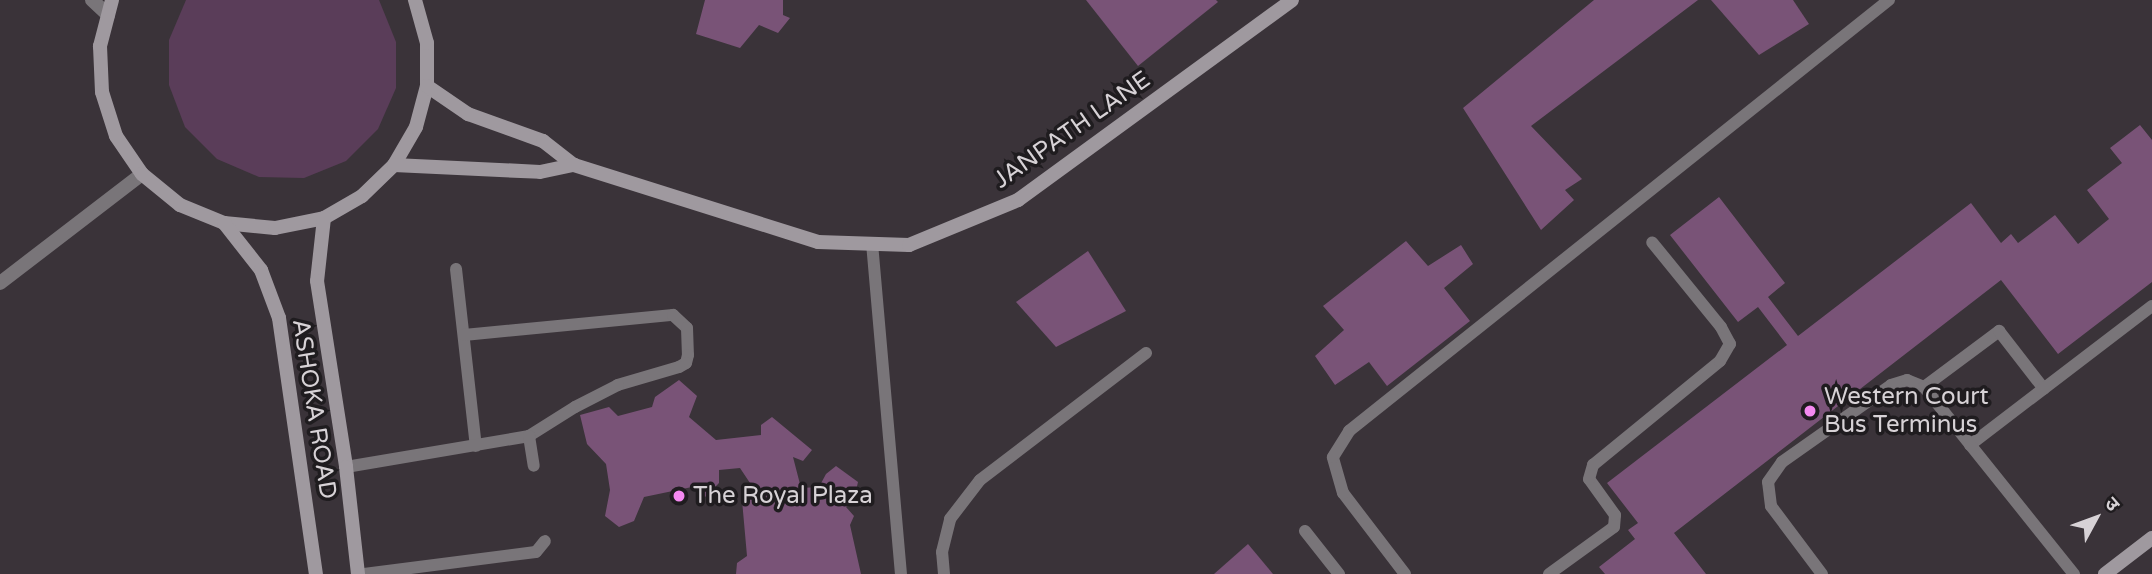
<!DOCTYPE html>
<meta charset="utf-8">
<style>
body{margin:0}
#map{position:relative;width:2152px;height:574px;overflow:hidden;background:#3a3339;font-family:"Varela Round","Noto Sans Devanagari",sans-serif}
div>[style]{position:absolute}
.green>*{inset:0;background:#5a3d59}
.building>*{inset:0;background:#795377}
.lane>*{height:12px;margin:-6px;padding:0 6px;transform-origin:6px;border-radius:6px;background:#797579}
.street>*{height:14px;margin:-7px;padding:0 7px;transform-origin:7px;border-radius:7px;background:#797579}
.secondary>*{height:14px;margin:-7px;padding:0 7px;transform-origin:7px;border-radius:7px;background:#9f999f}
.dots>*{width:19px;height:19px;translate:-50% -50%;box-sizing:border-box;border:4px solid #1f1c1f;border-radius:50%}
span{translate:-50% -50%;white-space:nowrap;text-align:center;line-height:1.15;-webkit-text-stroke:7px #1f1c1f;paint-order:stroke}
.street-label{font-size:24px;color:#d7d2d6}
.poi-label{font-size:24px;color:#d7d2d6}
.left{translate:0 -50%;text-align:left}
.north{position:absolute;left:2061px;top:483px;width:70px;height:70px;-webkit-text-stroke:5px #1f1c1f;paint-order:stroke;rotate:49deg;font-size:19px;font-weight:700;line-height:28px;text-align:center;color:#d7d2d6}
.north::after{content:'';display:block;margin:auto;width:24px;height:32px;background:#d7d2d6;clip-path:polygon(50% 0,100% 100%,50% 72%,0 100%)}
</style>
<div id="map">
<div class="green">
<div style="clip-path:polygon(186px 0,379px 0,396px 42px,396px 88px,378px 129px,346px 161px,304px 178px,259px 177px,217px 159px,185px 127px,169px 85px,169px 40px)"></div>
</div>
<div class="building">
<div style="clip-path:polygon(705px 0,783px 0,783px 15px,790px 18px,778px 33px,759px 25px,740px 48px,696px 34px)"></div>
<div style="clip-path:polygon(1086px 0,1216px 0,1218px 2px,1138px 66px)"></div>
<div style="clip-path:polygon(1594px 0,1698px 0,1531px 126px,1582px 179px,1565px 190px,1574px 200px,1541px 230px,1463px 108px)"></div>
<div style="clip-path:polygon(1711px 0,1793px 0,1809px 24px,1759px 55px)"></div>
<div style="clip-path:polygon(2140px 125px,2152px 140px,2152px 282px,2058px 354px,2001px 280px,1674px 533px,1706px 574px,1605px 574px,1599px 567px,1635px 539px,1628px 530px,1638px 523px,1607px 483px,1787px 345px,1758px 307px,1738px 322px,1670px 235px,1719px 197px,1785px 283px,1768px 297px,1798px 336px,1971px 203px,2001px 243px,2011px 234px,2018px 243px,2055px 215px,2078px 244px,2109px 219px,2087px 190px,2122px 163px,2110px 148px)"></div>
<div style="clip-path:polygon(1406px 241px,1428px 266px,1461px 245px,1473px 264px,1444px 288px,1470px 321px,1387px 386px,1369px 362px,1335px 385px,1315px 356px,1344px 330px,1323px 306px)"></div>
<div style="clip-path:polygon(1088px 251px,1126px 311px,1056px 347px,1016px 302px)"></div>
<div style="clip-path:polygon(679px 380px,697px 396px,689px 417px,716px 440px,761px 435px,761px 425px,772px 417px,812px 450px,803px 461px,793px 457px,801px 488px,819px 487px,826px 474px,836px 466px,858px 482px,855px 495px,846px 507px,854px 516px,850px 525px,861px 574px,736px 574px,737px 563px,747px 556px,741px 489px,752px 486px,740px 468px,719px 470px,719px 483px,705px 497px,692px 487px,644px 497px,634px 521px,619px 527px,605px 516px,610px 490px,606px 464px,587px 444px,580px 415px,609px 407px,618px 416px,652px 407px,655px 397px)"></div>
<div style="clip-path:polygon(1248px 544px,1273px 574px,1214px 574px)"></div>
</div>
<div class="lane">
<div style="left:872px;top:243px;width:332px;rotate:85deg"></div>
<div style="left:456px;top:269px;width:178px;rotate:83.6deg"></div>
<div style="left:464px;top:335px;width:210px;rotate:-5.5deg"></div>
<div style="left:673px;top:315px;width:19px;rotate:43deg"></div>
<div style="left:687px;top:328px;width:27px;rotate:88deg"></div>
<div style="left:688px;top:355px;width:8px;rotate:104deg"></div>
<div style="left:686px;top:363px;width:8px;rotate:150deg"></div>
<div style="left:679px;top:367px;width:64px;rotate:163.6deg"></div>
<div style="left:618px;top:385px;width:48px;rotate:152.9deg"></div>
<div style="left:575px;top:407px;width:54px;rotate:147.8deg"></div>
<div style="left:1924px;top:387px;width:94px;rotate:-36.7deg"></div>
<div style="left:1999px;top:331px;width:73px;rotate:52.2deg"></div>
<div style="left:1970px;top:445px;width:229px;rotate:-37.4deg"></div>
<div style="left:346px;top:467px;width:186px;rotate:-9.6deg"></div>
<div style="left:529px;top:436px;width:30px;rotate:81deg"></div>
<div style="left:1305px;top:531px;width:55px;rotate:51.7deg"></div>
<div style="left:364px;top:574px;width:173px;rotate:-7.3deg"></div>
<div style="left:536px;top:552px;width:14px;rotate:-51deg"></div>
<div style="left:944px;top:574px;width:22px;rotate:-95deg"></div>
<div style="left:942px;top:552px;width:34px;rotate:-76deg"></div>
<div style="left:950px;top:519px;width:49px;rotate:-52.4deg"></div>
<div style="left:980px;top:480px;width:209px;rotate:-37.4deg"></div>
<div style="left:1405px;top:574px;width:102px;rotate:-127.4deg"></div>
<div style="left:1343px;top:493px;width:37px;rotate:-106deg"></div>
<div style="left:1333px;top:457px;width:31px;rotate:-58deg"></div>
<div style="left:1349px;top:431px;width:691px;rotate:-38.6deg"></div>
<div style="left:1549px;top:574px;width:80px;rotate:-35.9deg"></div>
<div style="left:1614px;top:527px;width:12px;rotate:-85deg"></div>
<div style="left:1615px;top:515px;width:44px;rotate:-125.8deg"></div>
<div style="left:1589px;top:479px;width:15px;rotate:-74deg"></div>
<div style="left:1593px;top:465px;width:164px;rotate:-39.3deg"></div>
<div style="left:1720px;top:361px;width:20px;rotate:-60deg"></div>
<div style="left:1730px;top:344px;width:19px;rotate:-118deg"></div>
<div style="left:1721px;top:327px;width:109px;rotate:-129.1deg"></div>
<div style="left:1822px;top:574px;width:85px;rotate:-126.9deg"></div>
<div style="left:1771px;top:506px;width:24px;rotate:-97deg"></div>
<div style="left:1768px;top:482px;width:24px;rotate:-55deg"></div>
<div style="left:1782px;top:462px;width:133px;rotate:-35.2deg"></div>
<div style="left:1891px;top:385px;width:17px;rotate:-17deg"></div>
<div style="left:1907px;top:380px;width:18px;rotate:22deg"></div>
<div style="left:1924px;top:387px;width:240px;rotate:51.3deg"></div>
</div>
<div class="street">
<div style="left:92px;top:0;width:22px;rotate:43deg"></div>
<div style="left:0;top:283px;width:179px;rotate:-37.5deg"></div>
</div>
<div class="secondary">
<div style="left:112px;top:0;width:48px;rotate:104.6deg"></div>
<div style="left:100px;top:46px;width:46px;rotate:87.5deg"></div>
<div style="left:102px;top:92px;width:46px;rotate:72.3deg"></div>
<div style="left:116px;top:136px;width:46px;rotate:55.6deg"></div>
<div style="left:142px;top:174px;width:49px;rotate:39.2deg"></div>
<div style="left:180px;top:205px;width:48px;rotate:22.2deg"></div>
<div style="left:224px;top:223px;width:51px;rotate:5.6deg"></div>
<div style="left:275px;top:228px;width:50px;rotate:-11.5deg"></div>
<div style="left:324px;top:218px;width:44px;rotate:-30.1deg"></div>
<div style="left:362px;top:196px;width:45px;rotate:-44.1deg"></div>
<div style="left:394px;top:165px;width:44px;rotate:-59.9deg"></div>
<div style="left:416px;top:127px;width:42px;rotate:-75deg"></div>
<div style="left:427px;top:86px;width:43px;rotate:-90deg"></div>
<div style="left:427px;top:43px;width:45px;rotate:-105.6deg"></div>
<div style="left:427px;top:86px;width:50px;rotate:34.3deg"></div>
<div style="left:468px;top:114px;width:80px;rotate:19.8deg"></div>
<div style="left:543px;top:141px;width:39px;rotate:38deg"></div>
<div style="left:574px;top:165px;width:256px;rotate:17.5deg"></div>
<div style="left:818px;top:242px;width:91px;rotate:1.9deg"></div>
<div style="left:909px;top:245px;width:118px;rotate:-22.4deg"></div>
<div style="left:1018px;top:200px;width:339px;rotate:-36.1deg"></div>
<div style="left:394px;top:165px;width:146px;rotate:2.7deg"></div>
<div style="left:540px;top:172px;width:35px;rotate:-12deg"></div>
<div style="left:324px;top:218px;width:63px;rotate:96.3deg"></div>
<div style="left:317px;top:281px;width:188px;rotate:81.1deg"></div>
<div style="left:346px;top:467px;width:108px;rotate:83.6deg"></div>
<div style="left:224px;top:223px;width:60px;rotate:51.8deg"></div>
<div style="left:261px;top:270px;width:51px;rotate:69.4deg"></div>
<div style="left:279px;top:318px;width:259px;rotate:81.8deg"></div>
<div style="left:2105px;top:574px;width:59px;rotate:-37.5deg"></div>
</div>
<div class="dots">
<div style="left:1810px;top:411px;background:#f489f0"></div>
<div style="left:679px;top:496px;background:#f489f0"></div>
</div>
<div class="street-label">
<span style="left:1072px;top:130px;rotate:-35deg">JANPATH LANE</span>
<span style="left:314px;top:409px;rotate:81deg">ASHOKA ROAD</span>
</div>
<div class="poi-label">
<span class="left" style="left:1824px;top:411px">Western Court<br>Bus Terminus</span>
<span class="left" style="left:693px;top:496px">The Royal Plaza</span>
</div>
<div class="north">उ</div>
</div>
